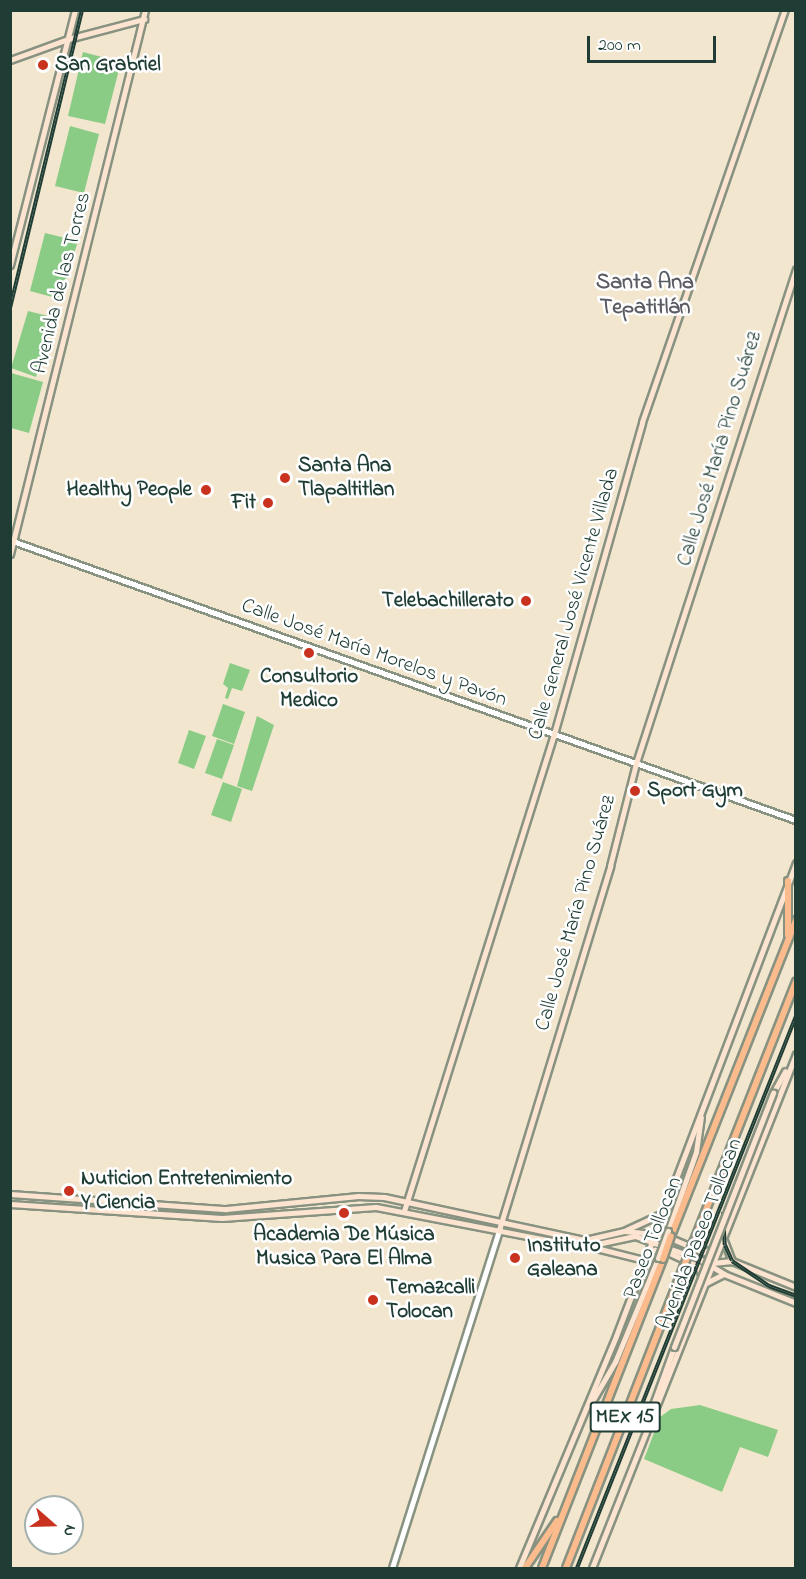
<!DOCTYPE html>
<meta charset="utf-8">
<style>
body{margin:0}
#map{position:relative;width:806px;height:1579px;overflow:hidden;background:#f2e6ce;font-family:"Indie Flower",sans-serif}
div>[style]{position:absolute}
.green>*{inset:0;background:#8acc85}
.roads{filter:drop-shadow(2px 0 #889281) drop-shadow(-2px 0 #889281) drop-shadow(0 2px #889281) drop-shadow(0 -2px #889281)}
.tertiary>*{height:4.5px;margin:-2.25px;padding:0 2.25px;transform-origin:2.25px;border-radius:2.25px;background:#fff}
.secondary>*{height:5px;margin:-2.5px;padding:0 2.5px;transform-origin:2.5px;border-radius:2.5px;background:#fde4d1}
.trunk>*{height:6px;margin:-3px;padding:0 3px;transform-origin:3px;border-radius:3px;background:#fbbb8d}
.rail>*{height:4px;margin-top:-2px;transform-origin:0;background:repeating-linear-gradient(90deg,#fff 0 4.5px,#1f3d34 0 9px);box-sizing:border-box;border-block:2px solid #1f3d34}
.bridges{filter:drop-shadow(2px 0 #889281) drop-shadow(-2px 0 #889281) drop-shadow(0 2px #889281) drop-shadow(0 -2px #889281)}
.secondary-bridge>*{height:5px;margin:-2.5px;padding:0 2.5px;transform-origin:2.5px;border-radius:2.5px;background:#fde4d1}
.trunk-bridge>*{height:6px;margin:-3px;padding:0 3px;transform-origin:3px;border-radius:3px;background:#fbbb8d}
.dots>*{width:16px;height:16px;translate:-50% -50%;box-sizing:border-box;border:3px solid #fff;border-radius:50%}
span{translate:-50% -50%;white-space:nowrap;text-align:center;line-height:1.15;-webkit-text-stroke:5px #fff;paint-order:stroke}
.shield-label span{padding:2px 4px;background:#fff;border:2px solid;border-radius:4px;-webkit-text-stroke-width:0}
.shield-label{font-size:20px;color:#1f3d34;font-weight:700}
.poi-label{font-size:21px;color:#1f3d34;font-weight:700}
.left{translate:0 -50%;text-align:left}
.right{translate:-100% -50%;text-align:right}
.street-label{font-size:21px;color:#1f3d34}
.neighbourhood-label{font-size:22px;color:#5b5c63;font-weight:700}
.frame{position:absolute;inset:0;border:12px solid #1f3d34;pointer-events:none}
.north{position:absolute;left:24px;top:1495px;width:60px;height:60px;box-sizing:border-box;background:#fff;border:2px solid #a5b1ae;border-radius:50%;rotate:110deg;font-size:16px;font-weight:700;line-height:24px;text-align:center;color:#1f3d34}
.north::after{content:'';display:block;margin:auto;width:21px;height:27px;background:#c8321e;clip-path:polygon(50% 0,100% 100%,50% 72%,0 100%)}
.scale{position:absolute;left:587px;top:36px;width:129px;height:27px;box-sizing:border-box;border:3px solid #1f3d34;border-top:0;padding-left:8px;font-size:18px;line-height:21px;white-space:nowrap;color:#1f3d34;-webkit-text-stroke:4px #fff;paint-order:stroke}
</style>
<div id="map">
<div class="green">
<div style="clip-path:polygon(83px 52px,121px 62px,105px 124px,68px 116px)"></div>
<div style="clip-path:polygon(70px 126px,99px 134px,84px 193px,55px 186px)"></div>
<div style="clip-path:polygon(45px 233px,78px 241px,60px 299px,30px 291px)"></div>
<div style="clip-path:polygon(28px 311px,52px 317px,36px 377px,11px 368px)"></div>
<div style="clip-path:polygon(11px 373px,43px 382px,29px 433px,11px 428px)"></div>
<div style="clip-path:polygon(230px 663px,250px 670px,242px 691px,232px 688px,228px 699px,225px 698px,228px 688px,223px 684px)"></div>
<div style="clip-path:polygon(223px 704px,245px 712px,234px 744px,212px 736px)"></div>
<div style="clip-path:polygon(257px 716px,274px 725px,252px 791px,237px 786px)"></div>
<div style="clip-path:polygon(189px 730px,206px 736px,194px 769px,178px 763px)"></div>
<div style="clip-path:polygon(217px 739px,234px 745px,222px 779px,205px 773px)"></div>
<div style="clip-path:polygon(223px 782px,242px 789px,231px 822px,211px 815px)"></div>
<div style="clip-path:polygon(700px 1405px,778px 1430px,768px 1457px,740px 1447px,722px 1492px,644px 1459px,660px 1417px,671px 1409px)"></div>
</div>
<div class="roads">
<div class="tertiary">
<div style="left:10px;top:540px;width:834px;rotate:19.61deg"></div>
<div style="left:392px;top:1568px;width:355px;rotate:-72.4deg"></div>
</div>
<div class="secondary">
<div style="left:10px;top:60px;width:62px;rotate:-19.9deg"></div>
<div style="left:68px;top:39px;width:79px;rotate:-14.7deg"></div>
<div style="left:10px;top:265px;width:263px;rotate:-75.7deg"></div>
<div style="left:10px;top:554px;width:561px;rotate:-76.06deg"></div>
<div style="left:773px;top:1093px;width:25px;rotate:-61deg"></div>
<div style="left:10px;top:1194px;width:217px;rotate:4deg"></div>
<div style="left:226px;top:1209px;width:133px;rotate:-5.6deg"></div>
<div style="left:358px;top:1196px;width:26px;rotate:2deg"></div>
<div style="left:384px;top:1197px;width:206px;rotate:12.1deg"></div>
<div style="left:585px;top:1240px;width:40px;rotate:-13deg"></div>
<div style="left:624px;top:1231px;width:20px;rotate:6deg"></div>
<div style="left:644px;top:1233px;width:13px;rotate:29deg"></div>
<div style="left:10px;top:1204px;width:212px;rotate:3.8deg"></div>
<div style="left:222px;top:1218px;width:154px;rotate:-4.1deg"></div>
<div style="left:376px;top:1207px;width:211px;rotate:10.9deg"></div>
<div style="left:583px;top:1247px;width:53px;rotate:-11.9deg"></div>
<div style="left:635px;top:1236px;width:70px;rotate:20deg"></div>
<div style="left:701px;top:1260px;width:27px;rotate:31deg"></div>
<div style="left:724px;top:1274px;width:78px;rotate:21.9deg"></div>
<div style="left:404px;top:1211px;width:500px;rotate:-72.54deg"></div>
<div style="left:554px;top:734px;width:324px;rotate:-74.2deg"></div>
<div style="left:642px;top:422px;width:436px;rotate:-70.9deg"></div>
<div style="left:658px;top:1226px;width:9px;rotate:69deg"></div>
<div style="left:661px;top:1234px;width:46px;rotate:23.2deg"></div>
<div style="left:703px;top:1252px;width:10px;rotate:-17deg"></div>
<div style="left:499px;top:1230px;width:381px;rotate:-73deg"></div>
<div style="left:610px;top:866px;width:106px;rotate:-75.8deg"></div>
<div style="left:636px;top:763px;width:519px;rotate:-72.05deg"></div>
<div style="left:626px;top:1230px;width:41px;rotate:-24.7deg"></div>
<div style="left:668px;top:1231px;width:84px;rotate:-70.5deg"></div>
<div style="left:696px;top:1152px;width:35px;rotate:-82deg"></div>
<div style="left:723px;top:1238px;width:25px;rotate:69deg"></div>
<div style="left:596px;top:1248px;width:49px;rotate:14deg"></div>
<div style="left:647px;top:1255px;width:9px;rotate:-36deg"></div>
<div style="left:654px;top:1250px;width:9px"></div>
<div style="left:663px;top:1250px;width:38px;rotate:25deg"></div>
<div style="left:698px;top:1266px;width:12px;rotate:70deg"></div>
<div style="left:712px;top:1263px;width:20px;rotate:-6deg"></div>
<div style="left:732px;top:1261px;width:69px;rotate:22.1deg"></div>
<div style="left:704px;top:1284px;width:22px;rotate:-27deg"></div>
<div style="left:591px;top:1403px;width:48px;rotate:-59.7deg"></div>
<div style="left:615px;top:1362px;width:113px;rotate:-67.5deg"></div>
<div style="left:650px;top:1413px;width:70px;rotate:-70deg"></div>
<div style="left:519px;top:1568px;width:251px;rotate:-67.3deg"></div>
<div style="left:616px;top:1336px;width:506px;rotate:-69.17deg"></div>
<div style="left:592px;top:1568px;width:553px;rotate:-68.35deg"></div>
</div>
<div class="trunk">
<div style="left:788px;top:935px;width:54px;rotate:-90deg"></div>
<div style="left:671px;top:1236px;width:340px;rotate:-68.4deg"></div>
<div style="left:693px;top:1243px;width:281px;rotate:-68.5deg"></div>
<div style="left:525px;top:1568px;width:57px;rotate:-55.8deg"></div>
<div style="left:542px;top:1568px;width:332px;rotate:-68.6deg"></div>
<div style="left:566px;top:1568px;width:324px;rotate:-68.7deg"></div>
</div>
</div>
<div class="rail">
<div style="left:10px;top:308px;width:307px;rotate:-76.4deg"></div>
<div style="left:723px;top:1212px;width:33px;rotate:87deg"></div>
<div style="left:725px;top:1245px;width:17px;rotate:66deg"></div>
<div style="left:732px;top:1261px;width:45px;rotate:34deg"></div>
<div style="left:769px;top:1286px;width:29px;rotate:20deg"></div>
<div style="left:577px;top:1568px;width:594px;rotate:-68.36deg"></div>
</div>
<div class="bridges">
<div class="secondary-bridge">
<div style="left:658px;top:1258px;width:29px;rotate:-70deg"></div>
<div style="left:674px;top:1347px;width:273px;rotate:-68.7deg"></div>
</div>
<div class="trunk-bridge">
<div style="left:663px;top:1259px;width:24px;rotate:-71deg"></div>
<div style="left:684px;top:1266px;width:25px;rotate:-69deg"></div>
</div>
</div>
<div class="dots">
<div style="left:43px;top:65px;background:#c8321e"></div>
<div style="left:285px;top:478px;background:#c8321e"></div>
<div style="left:206px;top:490px;background:#c8321e"></div>
<div style="left:268px;top:503px;background:#c8321e"></div>
<div style="left:526px;top:601px;background:#c8321e"></div>
<div style="left:309px;top:653px;background:#c8321e"></div>
<div style="left:635px;top:791px;background:#c8321e"></div>
<div style="left:69px;top:1191px;background:#c8321e"></div>
<div style="left:344px;top:1213px;background:#c8321e"></div>
<div style="left:515px;top:1258px;background:#c8321e"></div>
<div style="left:373px;top:1300px;background:#c8321e"></div>
</div>
<div class="shield-label">
<span style="left:625px;top:1417px">MEX 15</span>
</div>
<div class="poi-label">
<span class="left" style="left:55px;top:65px">San Grabriel</span>
<span class="left" style="left:298px;top:478px">Santa Ana<br>Tlapaltitlan</span>
<span class="right" style="left:192px;top:490px">Healthy People</span>
<span class="right" style="left:256px;top:503px">Fit</span>
<span class="right" style="left:514px;top:601px">Telebachillerato</span>
<span style="left:309px;top:689px">Consultorio<br>Medico</span>
<span class="left" style="left:647px;top:791px">Sport Gym</span>
<span class="left" style="left:81px;top:1191px">Nuticion Entretenimiento<br>Y Ciencia</span>
<span style="left:344px;top:1247px">Academia De Música<br>Musica Para El Alma</span>
<span class="left" style="left:527px;top:1258px">Instituto<br>Galeana</span>
<span class="left" style="left:386px;top:1300px">Temazcalli<br>Tolocan</span>
</div>
<div class="street-label">
<span style="left:62px;top:283px;rotate:-76deg">Avenida de las Torres</span>
<span style="left:720px;top:449px;rotate:-73deg">Calle José María Pino Suárez</span>
<span style="left:574px;top:604px;rotate:-74deg">Calle General José Vicente Villada</span>
<span style="left:374px;top:653px;rotate:20deg">Calle José María Morelos y Pavón</span>
<span style="left:576px;top:913px;rotate:-74deg">Calle José María Pino Suárez</span>
<span style="left:700px;top:1234px;rotate:-69deg">Avenida Paseo Tollocan</span>
<span style="left:653px;top:1238px;rotate:-69deg">Paseo Tollocan</span>
</div>
<div class="neighbourhood-label">
<span style="left:645px;top:296px">Santa Ana<br>Tepatitlán</span>
</div>
<div class="frame"></div>
<div class="north">N</div>
<div class="scale">200 m</div>
</div>
